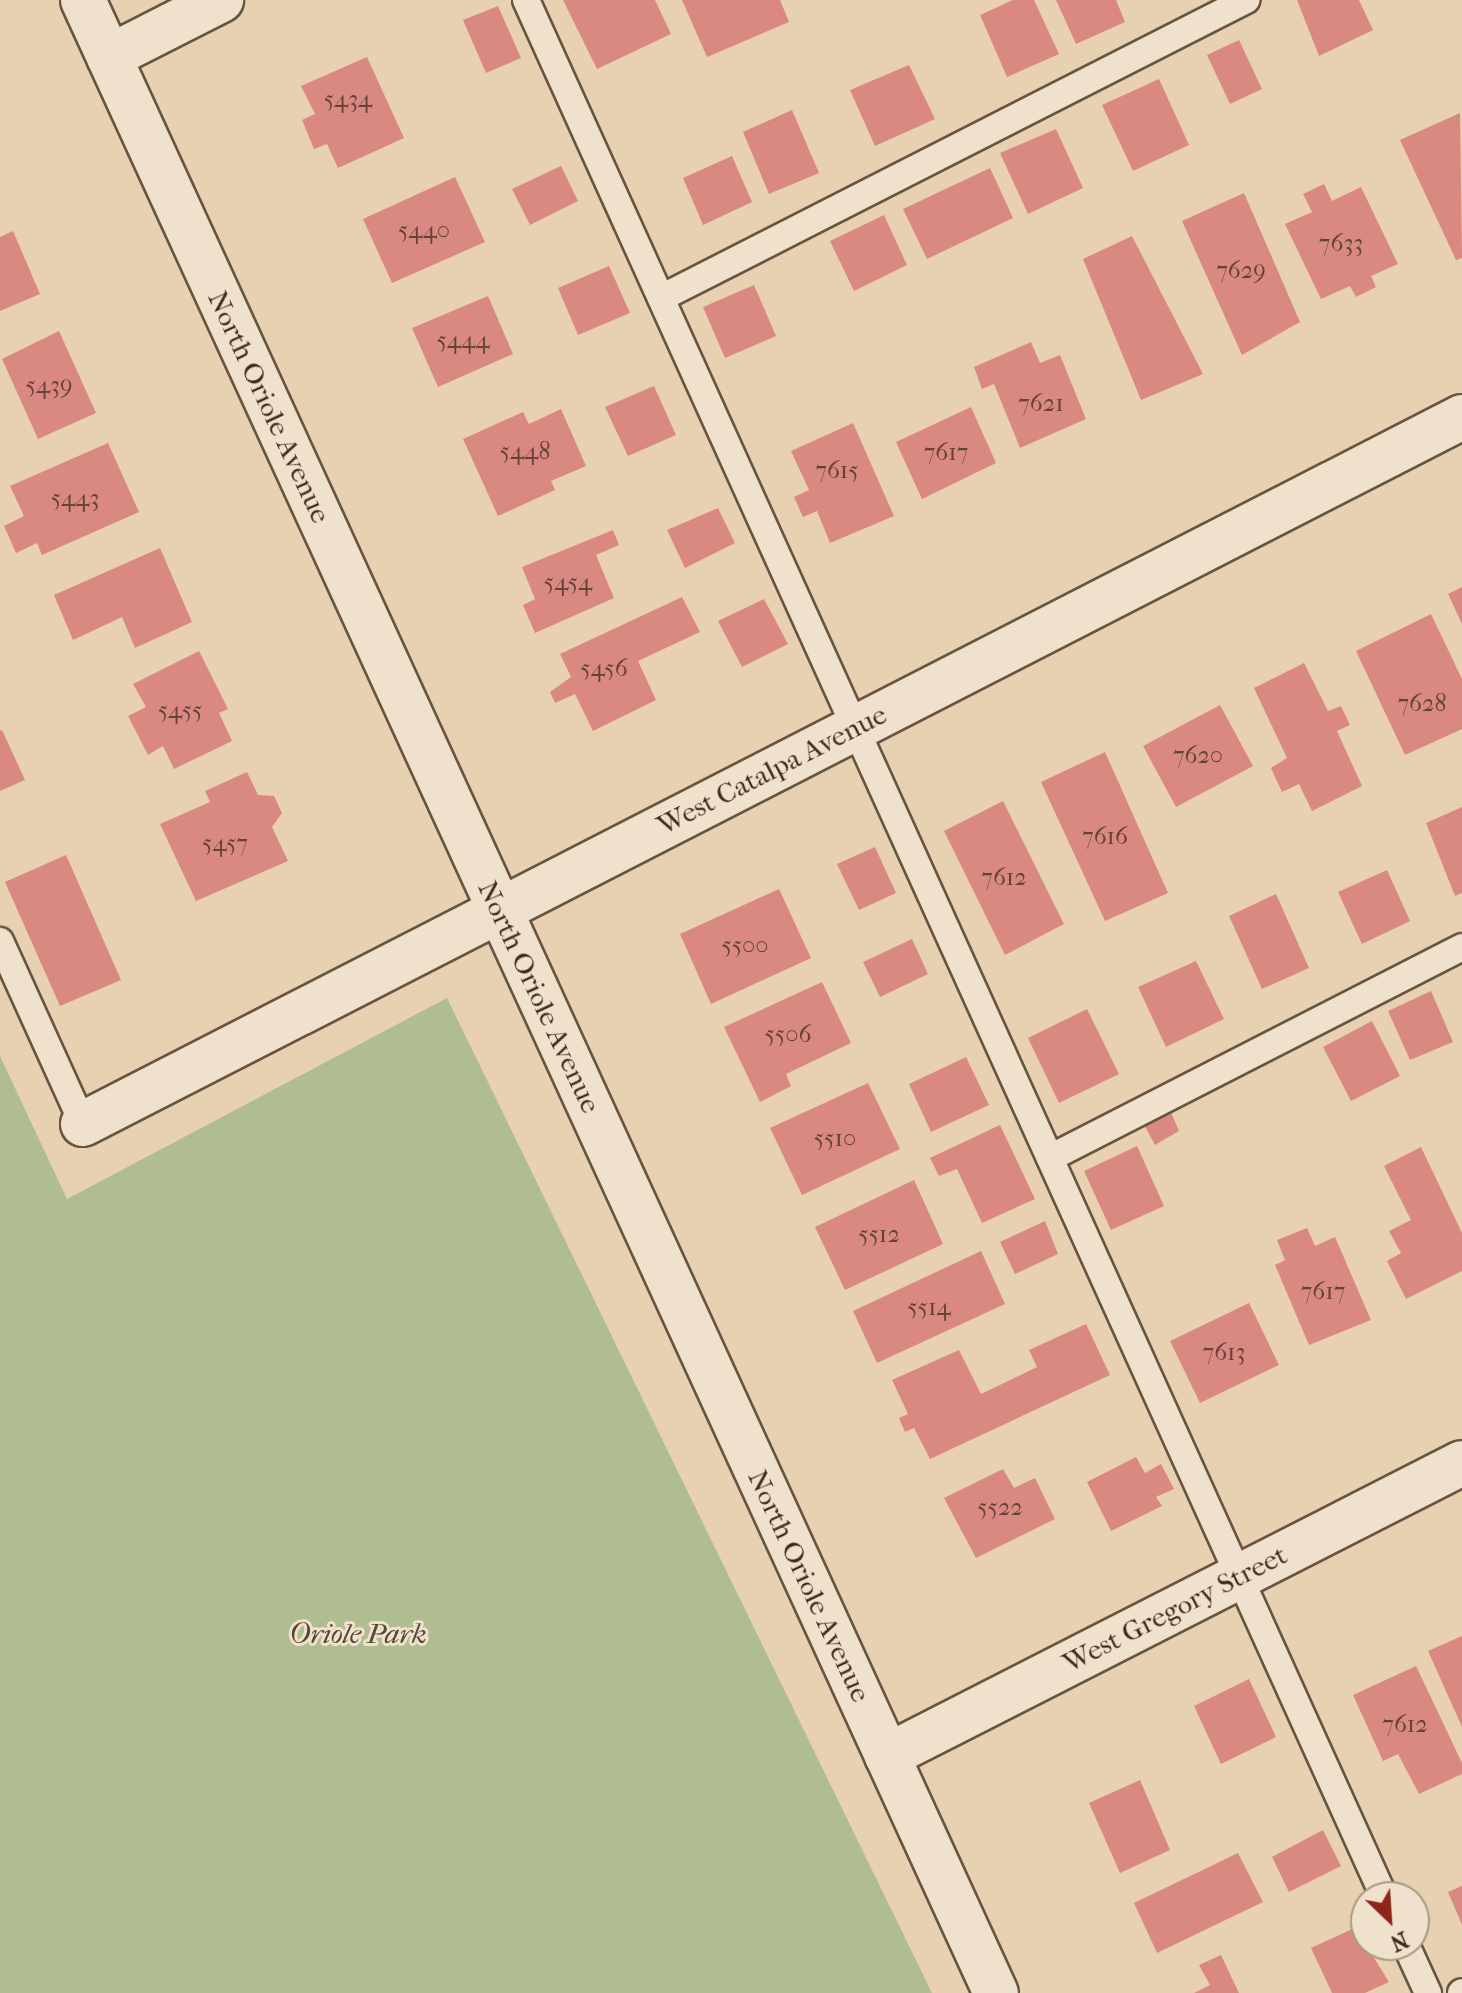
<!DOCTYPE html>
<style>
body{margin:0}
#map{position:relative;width:1462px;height:1993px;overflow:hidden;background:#e8d1b0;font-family:"IM FELL French Canon",serif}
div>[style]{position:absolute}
.green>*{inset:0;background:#b0bd90}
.building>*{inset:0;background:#da8982}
.roads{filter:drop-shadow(2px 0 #675443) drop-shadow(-2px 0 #675443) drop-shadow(0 2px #675443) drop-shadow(0 -2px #675443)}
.lane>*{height:26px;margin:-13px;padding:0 13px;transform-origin:13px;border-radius:13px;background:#f0e1cc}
.street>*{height:44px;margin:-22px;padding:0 22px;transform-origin:22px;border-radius:22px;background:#f0e1cc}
span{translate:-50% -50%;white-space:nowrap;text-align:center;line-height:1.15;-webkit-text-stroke:6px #f0e1cc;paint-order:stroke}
.number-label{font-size:24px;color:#644238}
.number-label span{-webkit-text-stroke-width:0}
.street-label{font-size:28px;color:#3c2a1f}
.park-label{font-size:28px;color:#534736;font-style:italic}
.north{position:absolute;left:1350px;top:1881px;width:80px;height:80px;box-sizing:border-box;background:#f0e1cc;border:2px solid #a89887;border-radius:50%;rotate:155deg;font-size:22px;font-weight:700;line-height:32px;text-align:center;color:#3c2a1f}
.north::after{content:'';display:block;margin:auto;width:28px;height:36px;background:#8f2418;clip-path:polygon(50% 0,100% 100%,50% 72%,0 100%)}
</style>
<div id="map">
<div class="green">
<div style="clip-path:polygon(447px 998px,932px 1993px,0 1993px,0 1056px,67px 1199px)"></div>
</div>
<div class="building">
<div style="clip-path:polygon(563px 0,655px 0,671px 34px,597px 69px)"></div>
<div style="clip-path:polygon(682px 0,780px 0,789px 22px,707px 57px)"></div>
<div style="clip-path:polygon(1013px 0,1034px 0,1059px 54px,1007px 77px,980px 15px)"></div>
<div style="clip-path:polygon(1056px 0,1116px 0,1125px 22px,1076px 44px)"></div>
<div style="clip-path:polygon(1297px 0,1359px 0,1373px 30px,1319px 56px)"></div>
<div style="clip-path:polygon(498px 6px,521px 58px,486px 73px,463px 20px)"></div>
<div style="clip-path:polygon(1239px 40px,1262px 89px,1230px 104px,1207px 55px)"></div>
<div style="clip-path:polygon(367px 57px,404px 138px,338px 168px,327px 144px,314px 149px,302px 120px,315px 114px,301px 86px)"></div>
<div style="clip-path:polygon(909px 65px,935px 119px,875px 146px,850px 90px)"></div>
<div style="clip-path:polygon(1159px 79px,1189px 145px,1133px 171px,1102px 105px)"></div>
<div style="clip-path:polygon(792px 110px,819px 173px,769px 194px,743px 132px)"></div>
<div style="clip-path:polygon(1460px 113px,1462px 258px,1456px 260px,1400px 140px)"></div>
<div style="clip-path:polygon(1056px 129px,1083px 188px,1028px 214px,1000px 153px)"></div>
<div style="clip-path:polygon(732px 156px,752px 202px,703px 225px,683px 178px)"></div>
<div style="clip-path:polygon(561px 166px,578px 201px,530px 225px,512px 189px)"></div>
<div style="clip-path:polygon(990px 168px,1013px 218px,927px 259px,903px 209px)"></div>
<div style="clip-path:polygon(455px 177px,485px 242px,392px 283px,363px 219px)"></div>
<div style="clip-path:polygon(1324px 184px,1332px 201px,1361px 187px,1398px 264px,1371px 276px,1376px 287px,1356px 297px,1350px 286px,1321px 299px,1285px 224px,1312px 212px,1303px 194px)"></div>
<div style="clip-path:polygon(1244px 193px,1300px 322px,1242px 355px,1182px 221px)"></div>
<div style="clip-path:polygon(884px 215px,907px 265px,854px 291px,830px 241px)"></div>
<div style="clip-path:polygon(13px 231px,40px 294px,0 311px,0 237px)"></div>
<div style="clip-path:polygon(1132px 236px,1203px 374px,1141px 400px,1083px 259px)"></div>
<div style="clip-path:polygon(609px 266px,630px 313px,578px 335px,558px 288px)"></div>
<div style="clip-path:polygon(754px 285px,776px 336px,725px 358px,703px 307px)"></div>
<div style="clip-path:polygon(488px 296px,513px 354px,438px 387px,412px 328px)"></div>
<div style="clip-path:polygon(59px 331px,96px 413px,38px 439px,2px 359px)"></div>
<div style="clip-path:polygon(1031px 342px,1040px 363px,1060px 355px,1086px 419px,1020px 448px,994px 384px,982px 389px,974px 367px)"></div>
<div style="clip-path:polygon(654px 386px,676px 435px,628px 456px,605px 407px)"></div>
<div style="clip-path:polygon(971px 407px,996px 463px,922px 499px,896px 442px)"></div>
<div style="clip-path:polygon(561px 409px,586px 466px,551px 481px,555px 490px,498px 516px,463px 439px,523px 412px,529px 424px)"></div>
<div style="clip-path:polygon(853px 423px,894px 516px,830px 543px,817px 511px,803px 517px,794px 497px,809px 490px,791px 451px)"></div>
<div style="clip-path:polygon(108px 443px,139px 512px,42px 555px,37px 543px,16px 553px,4px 526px,24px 516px,10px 486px)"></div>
<div style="clip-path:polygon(718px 508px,735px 543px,685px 568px,667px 530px)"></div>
<div style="clip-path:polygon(613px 530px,619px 545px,596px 555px,614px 598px,535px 633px,523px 605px,535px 599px,522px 567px)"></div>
<div style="clip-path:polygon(160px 548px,192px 622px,135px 648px,122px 617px,73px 640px,54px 595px)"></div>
<div style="clip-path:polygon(1462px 587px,1462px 624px,1448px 594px)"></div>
<div style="clip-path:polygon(682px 597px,700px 632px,638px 661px,656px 700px,593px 731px,575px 694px,555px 703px,550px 692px,571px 677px,560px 654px)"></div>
<div style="clip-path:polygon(764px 599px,788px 644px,742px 667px,718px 621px)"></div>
<div style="clip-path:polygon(1431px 614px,1462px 679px,1462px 729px,1405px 755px,1356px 651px)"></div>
<div style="clip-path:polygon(199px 651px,228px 709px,219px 713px,232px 741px,174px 769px,163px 746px,148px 755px,128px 716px,146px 707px,133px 684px)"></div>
<div style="clip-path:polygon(1304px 663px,1328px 711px,1341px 706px,1350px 725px,1337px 731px,1362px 786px,1312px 811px,1299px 784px,1282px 792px,1271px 768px,1287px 758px,1254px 688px)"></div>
<div style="clip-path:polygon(1220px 705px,1253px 766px,1176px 807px,1143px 746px)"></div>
<div style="clip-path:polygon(2px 730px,25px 780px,0 791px,0 731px)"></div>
<div style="clip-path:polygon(1105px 752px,1168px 893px,1105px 921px,1041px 782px)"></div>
<div style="clip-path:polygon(247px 772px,258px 795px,274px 796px,282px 813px,272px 827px,288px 861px,196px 901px,160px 824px,210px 802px,205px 791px)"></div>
<div style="clip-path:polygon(1003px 801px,1064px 924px,1005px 955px,944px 831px)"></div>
<div style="clip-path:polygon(1462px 807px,1462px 893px,1455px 896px,1426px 823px)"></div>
<div style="clip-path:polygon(875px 847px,896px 893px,859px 910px,837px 864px)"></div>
<div style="clip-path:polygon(66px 855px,121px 980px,60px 1006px,5px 882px)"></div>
<div style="clip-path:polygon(1387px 870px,1410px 921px,1362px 944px,1338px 892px)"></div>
<div style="clip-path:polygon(779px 889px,811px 958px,711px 1004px,680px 934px)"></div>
<div style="clip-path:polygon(1276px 894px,1309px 968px,1262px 989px,1229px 916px)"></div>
<div style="clip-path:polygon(912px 939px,928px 974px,880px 997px,863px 962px)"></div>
<div style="clip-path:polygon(1196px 961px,1224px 1019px,1166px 1047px,1138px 987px)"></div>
<div style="clip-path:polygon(822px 982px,851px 1043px,786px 1074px,791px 1086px,760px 1102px,724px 1027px)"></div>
<div style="clip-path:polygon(1431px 991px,1453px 1042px,1410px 1060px,1388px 1011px)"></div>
<div style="clip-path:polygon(1087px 1009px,1119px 1074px,1059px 1103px,1028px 1038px)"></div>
<div style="clip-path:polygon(1372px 1021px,1400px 1076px,1351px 1101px,1323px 1047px)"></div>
<div style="clip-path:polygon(966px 1057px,989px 1105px,931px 1132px,909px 1084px)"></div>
<div style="clip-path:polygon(868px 1083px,900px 1149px,802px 1195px,770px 1128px)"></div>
<div style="clip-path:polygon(1170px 1110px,1179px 1131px,1155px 1145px,1143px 1123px)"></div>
<div style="clip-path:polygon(1000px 1125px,1035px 1199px,982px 1223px,957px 1169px,939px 1176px,930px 1158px)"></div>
<div style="clip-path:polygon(1137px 1146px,1164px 1206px,1111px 1230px,1084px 1171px)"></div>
<div style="clip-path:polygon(1421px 1147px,1462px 1233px,1462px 1271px,1406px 1299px,1387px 1261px,1401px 1253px,1389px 1231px,1411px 1220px,1384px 1166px)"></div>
<div style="clip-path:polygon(914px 1180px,943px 1244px,845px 1290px,815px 1227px)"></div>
<div style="clip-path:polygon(1045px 1221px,1058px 1254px,1015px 1274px,1000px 1242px)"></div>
<div style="clip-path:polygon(1307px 1228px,1315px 1246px,1335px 1237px,1371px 1320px,1309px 1345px,1275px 1265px,1285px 1260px,1277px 1240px)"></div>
<div style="clip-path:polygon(981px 1251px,1005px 1304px,877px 1363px,853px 1311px)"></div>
<div style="clip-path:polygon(1249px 1303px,1279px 1365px,1200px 1403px,1170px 1341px)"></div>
<div style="clip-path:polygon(1086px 1324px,1110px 1375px,930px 1459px,914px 1428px,905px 1432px,899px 1418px,908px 1414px,892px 1380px,959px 1350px,981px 1394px,1037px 1367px,1029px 1350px)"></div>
<div style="clip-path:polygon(1136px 1457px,1145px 1473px,1161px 1464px,1174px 1489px,1156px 1497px,1162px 1506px,1111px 1531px,1087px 1482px)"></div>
<div style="clip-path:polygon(1003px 1469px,1014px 1488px,1035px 1478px,1055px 1519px,976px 1558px,944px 1498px)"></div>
<div style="clip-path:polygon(1462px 1636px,1462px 1727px,1428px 1651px)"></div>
<div style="clip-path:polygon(1416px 1666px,1462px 1763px,1462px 1774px,1419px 1794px,1398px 1754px,1383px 1761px,1353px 1695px)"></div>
<div style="clip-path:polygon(1249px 1679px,1276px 1737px,1221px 1764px,1194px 1706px)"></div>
<div style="clip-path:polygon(1140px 1780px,1170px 1850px,1120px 1873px,1089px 1803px)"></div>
<div style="clip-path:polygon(1323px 1830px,1341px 1866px,1289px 1892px,1272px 1857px)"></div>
<div style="clip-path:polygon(1238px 1853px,1263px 1902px,1157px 1953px,1134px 1903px)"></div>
<div style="clip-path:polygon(1462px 1886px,1462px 1925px,1448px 1892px)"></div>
<div style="clip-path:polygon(1363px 1924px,1366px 1945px,1389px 1982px,1365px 1993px,1332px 1993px,1311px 1948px)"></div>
<div style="clip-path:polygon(1221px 1955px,1239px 1993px,1194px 1993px,1210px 1985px,1199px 1965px)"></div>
</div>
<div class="roads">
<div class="lane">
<div style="left:526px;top:0;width:2082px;rotate:65.66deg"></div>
<div style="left:661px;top:298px;width:657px;rotate:-26.99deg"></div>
<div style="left:0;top:941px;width:201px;rotate:65.6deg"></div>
<div style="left:1050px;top:1158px;width:463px;rotate:-27.1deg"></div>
<div style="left:1406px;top:1945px;width:53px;rotate:65.4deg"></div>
<div style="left:1461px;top:1993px;width:1px;rotate:-45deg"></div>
</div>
<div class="street">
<div style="left:83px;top:0;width:2192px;rotate:65.39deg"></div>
<div style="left:109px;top:57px;width:126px;rotate:-27deg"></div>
<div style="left:83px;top:1124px;width:1550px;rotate:-27.14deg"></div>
<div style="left:887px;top:1756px;width:645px;rotate:-27deg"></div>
</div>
</div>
<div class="number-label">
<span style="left:348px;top:100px">5434</span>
<span style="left:424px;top:231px">5440</span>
<span style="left:1341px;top:244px">7633</span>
<span style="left:1241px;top:271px">7629</span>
<span style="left:463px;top:341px">5444</span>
<span style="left:49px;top:386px">5439</span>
<span style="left:1041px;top:404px">7621</span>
<span style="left:525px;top:452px">5448</span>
<span style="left:946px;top:453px">7617</span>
<span style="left:837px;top:471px">7615</span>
<span style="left:75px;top:499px">5443</span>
<span style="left:568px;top:583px">5454</span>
<span style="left:604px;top:669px">5456</span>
<span style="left:1422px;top:704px">7628</span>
<span style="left:180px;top:711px">5455</span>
<span style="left:1198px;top:756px">7620</span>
<span style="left:1105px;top:837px">7616</span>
<span style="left:225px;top:844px">5457</span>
<span style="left:1004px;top:878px">7612</span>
<span style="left:745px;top:946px">5500</span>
<span style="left:788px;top:1035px">5506</span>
<span style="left:835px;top:1139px">5510</span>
<span style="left:879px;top:1235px">5512</span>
<span style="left:1323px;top:1292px">7617</span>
<span style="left:929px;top:1308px">5514</span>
<span style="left:1224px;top:1353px">7613</span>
<span style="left:1000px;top:1508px">5522</span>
<span style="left:1405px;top:1725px">7612</span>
</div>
<div class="street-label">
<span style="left:269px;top:407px;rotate:65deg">North Oriole Avenue</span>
<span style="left:772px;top:770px;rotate:-27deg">West Catalpa Avenue</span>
<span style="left:539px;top:997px;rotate:65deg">North Oriole Avenue</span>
<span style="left:809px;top:1586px;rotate:65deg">North Oriole Avenue</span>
<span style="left:1175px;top:1609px;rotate:-27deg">West Gregory Street</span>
</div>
<div class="park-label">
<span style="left:358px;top:1634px">Oriole Park</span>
</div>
<div class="north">N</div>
</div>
